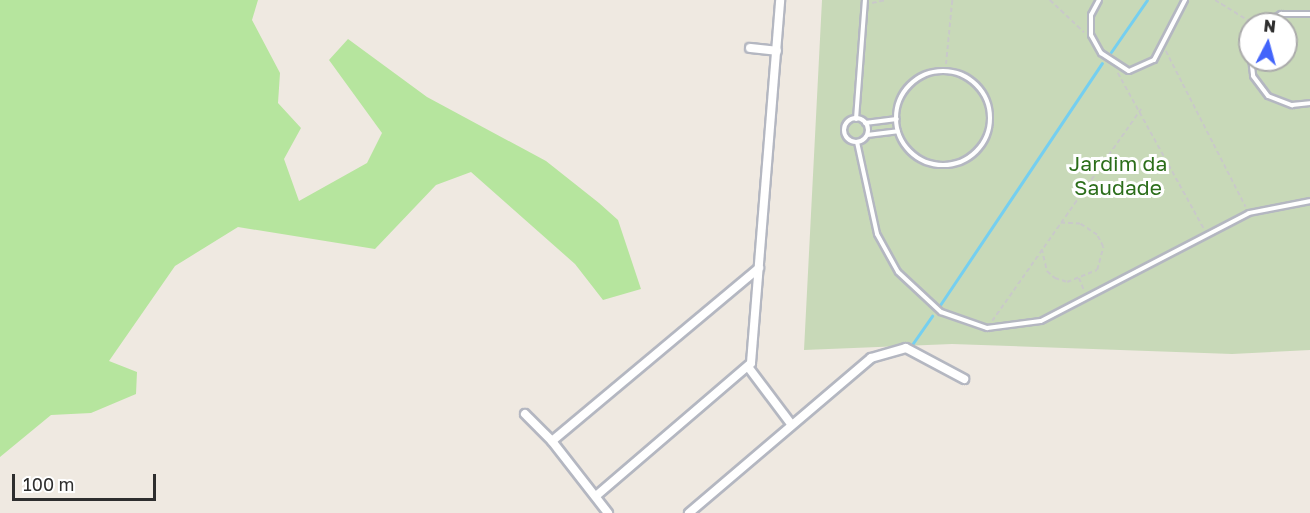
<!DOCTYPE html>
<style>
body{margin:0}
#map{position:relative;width:1310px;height:513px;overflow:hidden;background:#efe9e1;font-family:"Golos Text",sans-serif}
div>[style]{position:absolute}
.green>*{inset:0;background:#b6e59e}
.cemetery>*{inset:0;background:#c8d9b8}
.stream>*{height:3px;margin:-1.5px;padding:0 1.5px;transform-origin:1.5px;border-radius:1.5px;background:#75cff0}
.path>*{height:1.5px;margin-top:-0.75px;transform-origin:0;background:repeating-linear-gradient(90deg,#c9c9c9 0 4.5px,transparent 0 7.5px)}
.roads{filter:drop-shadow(2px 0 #b4b7c1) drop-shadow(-2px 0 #b4b7c1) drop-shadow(0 2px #b4b7c1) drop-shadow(0 -2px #b4b7c1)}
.lane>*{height:4px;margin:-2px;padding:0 2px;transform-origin:2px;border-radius:2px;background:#fff}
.lane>.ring{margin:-2px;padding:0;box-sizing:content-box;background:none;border:4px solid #fff;border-radius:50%}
.street>*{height:8px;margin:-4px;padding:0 4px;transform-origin:4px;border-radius:4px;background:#fff}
span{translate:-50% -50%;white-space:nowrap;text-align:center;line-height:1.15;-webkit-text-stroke:6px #fff;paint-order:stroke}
.park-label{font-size:21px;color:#2c6e1b}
.north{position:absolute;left:1238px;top:12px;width:60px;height:60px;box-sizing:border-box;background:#fff;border:2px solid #ababab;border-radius:50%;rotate:6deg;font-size:16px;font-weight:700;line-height:24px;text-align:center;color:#2e2e2e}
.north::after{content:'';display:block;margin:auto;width:21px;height:27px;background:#4264fb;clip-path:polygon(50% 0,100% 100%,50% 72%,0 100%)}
.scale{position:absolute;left:12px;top:474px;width:144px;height:27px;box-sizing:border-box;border:3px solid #2e2e2e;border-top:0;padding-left:8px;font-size:18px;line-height:21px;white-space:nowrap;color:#2e2e2e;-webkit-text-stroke:4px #fff;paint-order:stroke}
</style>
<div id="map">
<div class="green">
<div style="clip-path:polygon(0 0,258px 0,252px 20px,280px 73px,278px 103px,301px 128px,284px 159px,299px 201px,367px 163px,382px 133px,329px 60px,348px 39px,427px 97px,546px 161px,599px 203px,618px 220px,641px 289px,603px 300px,575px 264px,471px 172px,436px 185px,375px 249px,238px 227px,175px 266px,109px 361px,137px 372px,136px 394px,91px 413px,51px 415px,0 457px)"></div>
</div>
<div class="cemetery">
<div style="clip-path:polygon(evenodd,822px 0,1310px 0,1310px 350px,1232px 354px,952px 344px,804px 350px,822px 0,1250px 24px,1286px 24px,1286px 60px,1250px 60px,1250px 24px)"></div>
</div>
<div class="stream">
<div style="left:1111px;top:52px;width:63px;rotate:-55.3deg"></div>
<div style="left:940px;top:305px;width:291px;rotate:-56.2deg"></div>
<div style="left:911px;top:346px;width:37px;rotate:-55deg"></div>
</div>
<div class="path">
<div style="left:1050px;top:0;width:47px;rotate:43.3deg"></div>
<div style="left:1215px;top:0;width:46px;rotate:31.6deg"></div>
<div style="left:872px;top:3px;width:14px;rotate:-12deg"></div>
<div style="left:1166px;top:51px;width:175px;rotate:62.9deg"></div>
<div style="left:945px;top:72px;width:72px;rotate:-84.4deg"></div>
<div style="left:1118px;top:73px;width:178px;rotate:61.1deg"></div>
<div style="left:1042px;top:249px;width:23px;rotate:77deg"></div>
<div style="left:1047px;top:271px;width:11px;rotate:41deg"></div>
<div style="left:1055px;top:278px;width:13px;rotate:18deg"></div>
<div style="left:1067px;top:282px;width:32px;rotate:-22deg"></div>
<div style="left:1097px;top:270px;width:24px;rotate:-75deg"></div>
<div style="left:1103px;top:247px;width:13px;rotate:-117deg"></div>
<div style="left:1097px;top:235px;width:20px;rotate:-147deg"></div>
<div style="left:1080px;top:224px;width:20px;rotate:-177deg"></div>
<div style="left:1079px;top:278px;width:13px;rotate:67deg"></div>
<div style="left:992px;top:321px;width:259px;rotate:-54.9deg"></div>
</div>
<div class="roads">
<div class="lane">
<div style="left:1099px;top:0;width:17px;rotate:118deg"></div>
<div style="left:1091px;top:15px;width:20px;rotate:90deg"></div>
<div style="left:1091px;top:35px;width:21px;rotate:61deg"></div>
<div style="left:1101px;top:53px;width:33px;rotate:33deg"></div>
<div style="left:1129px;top:71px;width:27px;rotate:-24deg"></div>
<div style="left:1154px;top:60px;width:68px;rotate:-62.7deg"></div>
<div style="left:1265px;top:24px;width:19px;rotate:-32deg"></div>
<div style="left:1281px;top:14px;width:29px"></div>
<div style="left:1250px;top:50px;width:26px;rotate:83deg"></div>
<div style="left:1253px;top:76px;width:25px;rotate:53deg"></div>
<div style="left:1268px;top:96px;width:26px;rotate:21deg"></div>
<div style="left:1292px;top:105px;width:18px;rotate:-6deg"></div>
<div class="ring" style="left:896px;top:71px;width:90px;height:90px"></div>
<div class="ring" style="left:844px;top:118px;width:20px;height:20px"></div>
<div style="left:856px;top:119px;width:119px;rotate:-85.7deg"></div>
<div style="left:865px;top:123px;width:32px;rotate:-7deg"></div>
<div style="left:867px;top:135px;width:31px;rotate:-7deg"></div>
<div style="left:857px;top:142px;width:94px;rotate:77.7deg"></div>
<div style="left:877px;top:234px;width:43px;rotate:61.1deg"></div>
<div style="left:898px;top:272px;width:59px;rotate:42.9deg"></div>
<div style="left:941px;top:312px;width:49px;rotate:19.2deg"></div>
<div style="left:987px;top:328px;width:54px;rotate:-7.4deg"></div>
<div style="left:1041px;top:321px;width:234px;rotate:-27.4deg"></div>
<div style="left:1249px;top:213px;width:62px;rotate:-11.1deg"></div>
</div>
<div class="street">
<div style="left:750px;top:48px;width:27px;rotate:6deg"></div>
<div style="left:749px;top:368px;width:70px;rotate:53.1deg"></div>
<div style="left:525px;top:414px;width:38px;rotate:45deg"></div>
<div style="left:596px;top:496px;width:204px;rotate:-40.6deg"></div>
<div style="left:751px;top:363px;width:364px;rotate:-85.4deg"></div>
<div style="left:608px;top:513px;width:91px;rotate:-127.9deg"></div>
<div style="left:552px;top:441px;width:270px;rotate:-39.9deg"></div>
<div style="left:689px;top:513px;width:239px;rotate:-40.4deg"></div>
<div style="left:871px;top:358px;width:36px;rotate:-16deg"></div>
<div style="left:906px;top:348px;width:66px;rotate:28.1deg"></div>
</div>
</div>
<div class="park-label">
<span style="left:1118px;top:175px">Jardim da<br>Saudade</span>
</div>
<div class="north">N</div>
<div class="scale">100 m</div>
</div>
